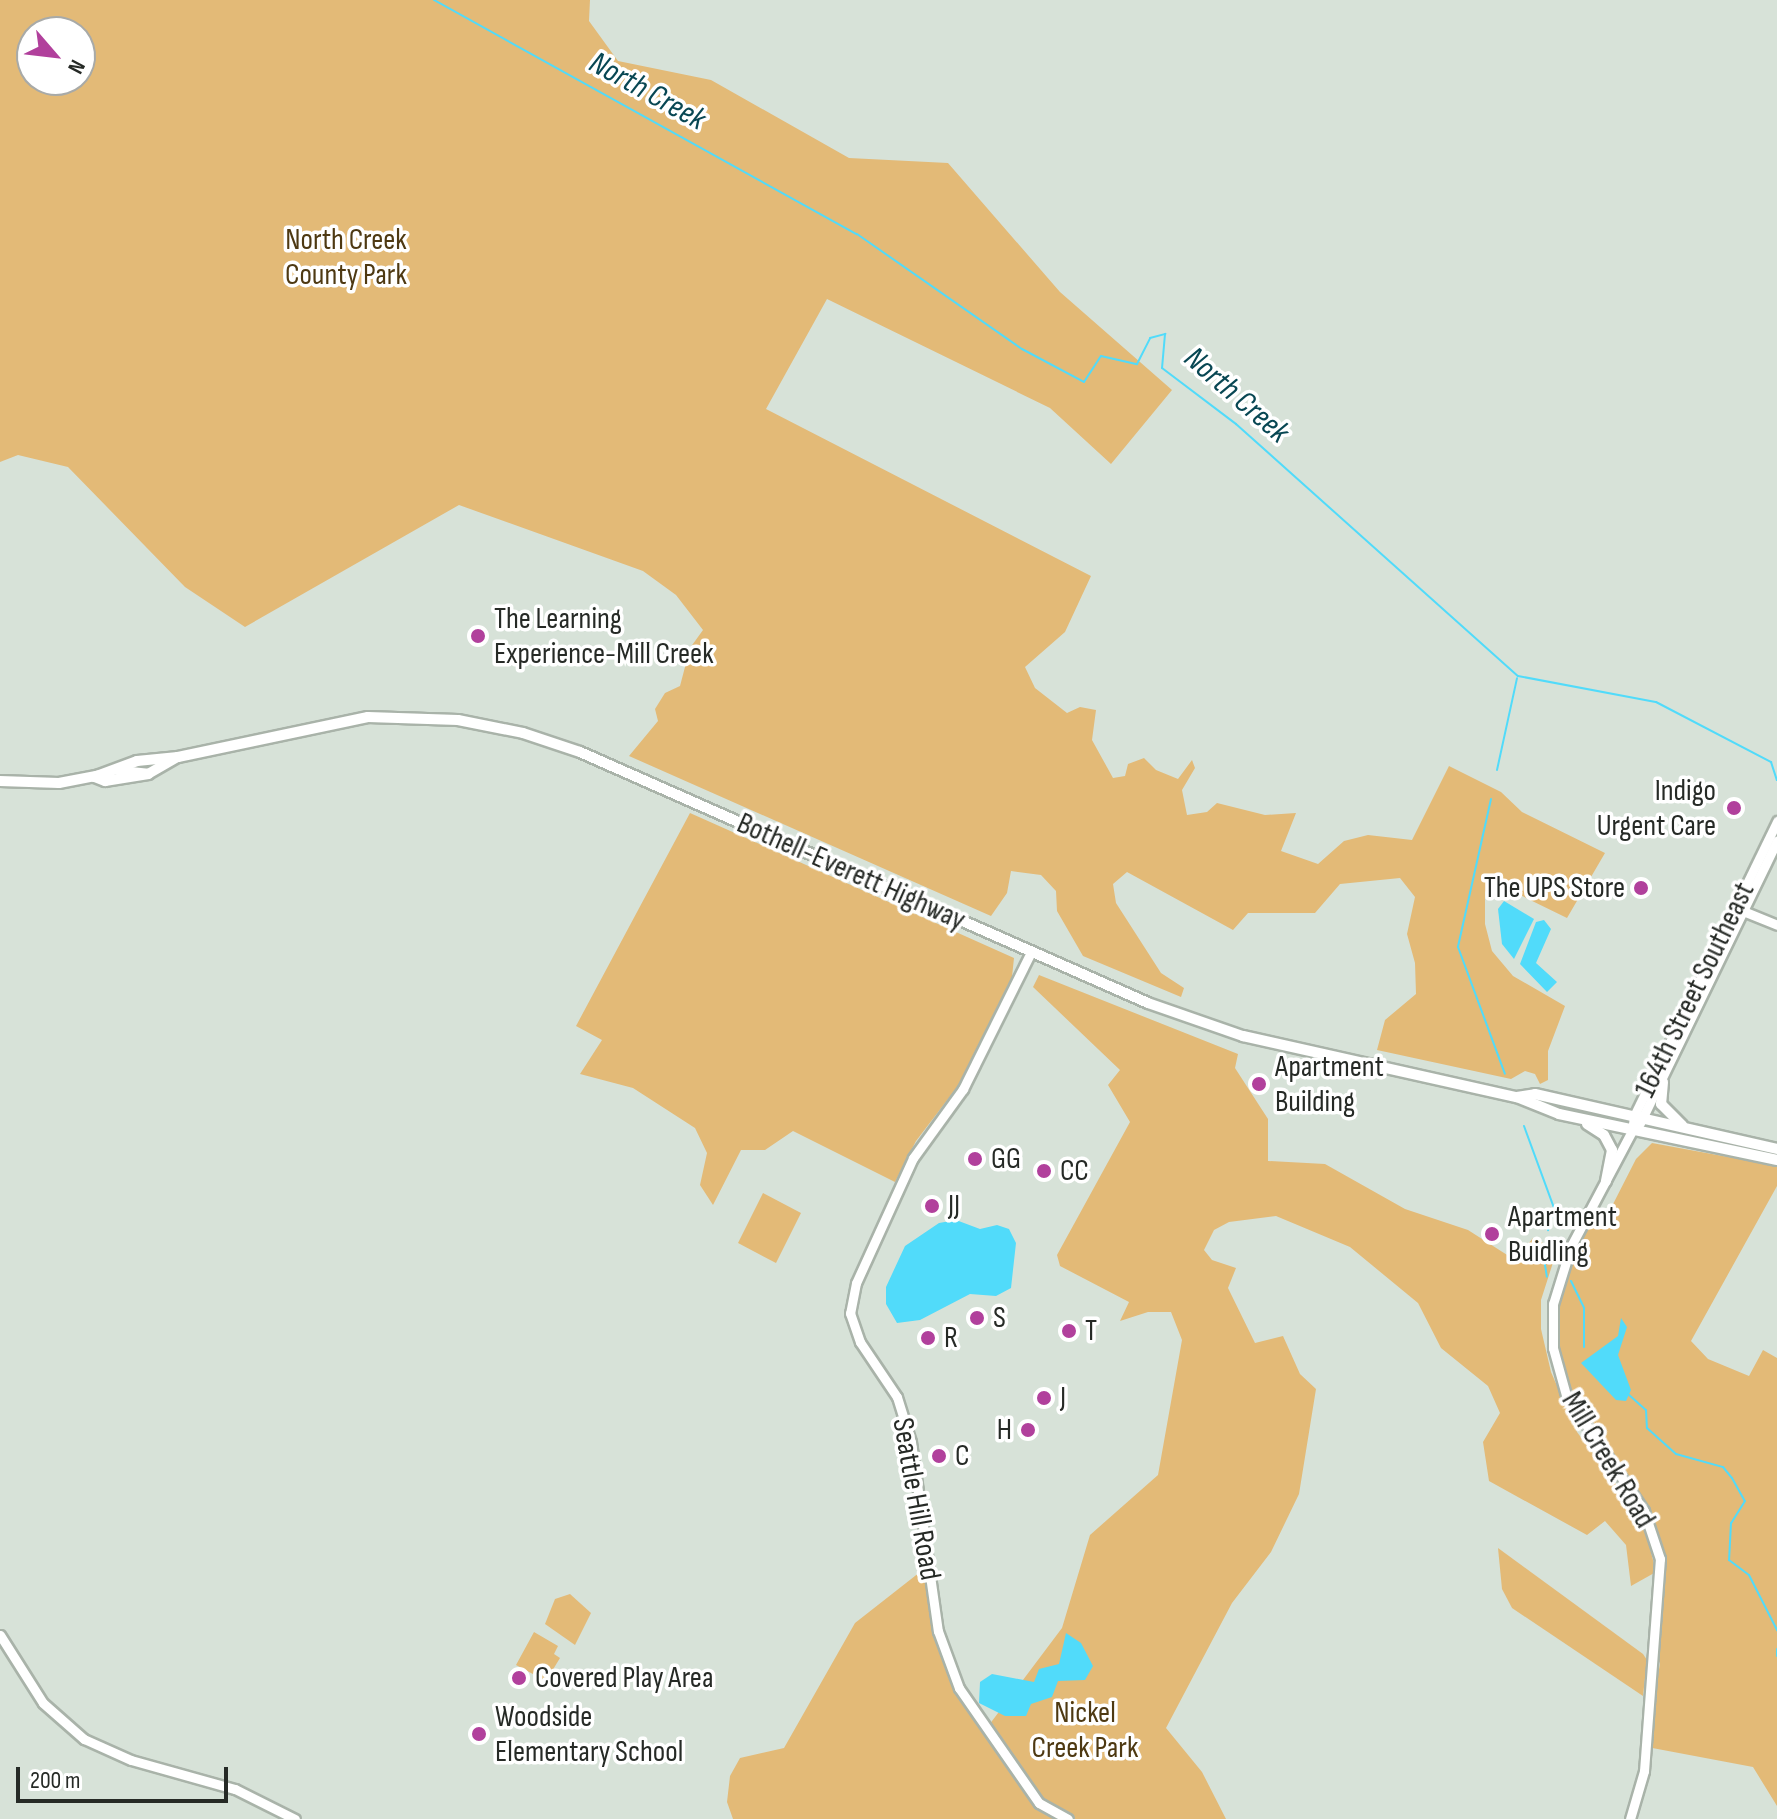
<!DOCTYPE html>
<style>
body{margin:0}
#map{position:relative;width:1777px;height:1819px;overflow:hidden;background:#d7e2d8;font-family:"Sofia Sans Condensed",sans-serif}
div>[style]{position:absolute}
.green>*{inset:0;background:#e3ba77}
.water>*{inset:0;background:#51dbfa}
.stream>*{height:2px;margin:-1px;padding:0 1px;transform-origin:1px;border-radius:1px;background:#51dbfa}
.roads{filter:drop-shadow(2px 0 #a9b3a9) drop-shadow(-2px 0 #a9b3a9) drop-shadow(0 2px #a9b3a9) drop-shadow(0 -2px #a9b3a9)}
.secondary>*{height:9px;margin:-4.5px;padding:0 4.5px;transform-origin:4.5px;border-radius:4.5px;background:#fff}
.primary>*{height:10px;margin:-5px;padding:0 5px;transform-origin:5px;border-radius:5px;background:#fff}
.dots>*{width:22px;height:22px;translate:-50% -50%;box-sizing:border-box;border:4px solid #fff;border-radius:50%}
span{translate:-50% -50%;white-space:nowrap;text-align:center;line-height:1.15;-webkit-text-stroke:7px #fff;paint-order:stroke}
.park-label{font-size:30px;color:#4e3912}
.poi-label{font-size:30px;color:#262a26}
.left{translate:0 -50%;text-align:left}
.right{translate:-100% -50%;text-align:right}
.street-label{font-size:30px;color:#262a26}
.water-label{font-size:32px;color:#084753;font-style:italic}
.north{position:absolute;left:16px;top:16px;width:80px;height:80px;box-sizing:border-box;background:#fff;border:2px solid #a8aaa8;border-radius:50%;rotate:118deg;font-size:22px;font-weight:700;line-height:32px;text-align:center;color:#262a26}
.north::after{content:'';display:block;margin:auto;width:28px;height:36px;background:#b1409c;clip-path:polygon(50% 0,100% 100%,50% 72%,0 100%)}
.scale{position:absolute;left:16px;top:1767px;width:212px;height:36px;box-sizing:border-box;border:4px solid #262a26;border-top:0;padding-left:10px;font-size:24px;line-height:28px;white-space:nowrap;color:#262a26;-webkit-text-stroke:6px #fff;paint-order:stroke}
</style>
<div id="map">
<div class="green">
<div style="clip-path:polygon(evenodd,0 0,590px 0,589px 21px,618px 61px,711px 80px,849px 158px,948px 163px,1060px 292px,1172px 390px,1111px 464px,1050px 408px,827px 299px,766px 409px,1091px 576px,1065px 632px,1025px 667px,1035px 688px,1067px 713px,1080px 707px,1096px 710px,1092px 740px,1113px 778px,1125px 776px,1128px 764px,1144px 758px,1156px 770px,1178px 779px,1192px 760px,1195px 768px,1182px 790px,1187px 815px,1207px 812px,1217px 803px,1265px 815px,1296px 813px,1281px 851px,1318px 864px,1344px 841px,1368px 835px,1412px 840px,1449px 766px,1501px 792px,1522px 812px,1605px 853px,1567px 918px,1510px 890px,1495px 876px,1485px 892px,1485px 924px,1492px 951px,1513px 976px,1565px 1006px,1548px 1051px,1548px 1080px,1540px 1084px,1535px 1074px,1525px 1071px,1511px 1079px,1377px 1050px,1385px 1020px,1416px 994px,1415px 963px,1407px 934px,1415px 897px,1400px 878px,1340px 884px,1315px 913px,1248px 913px,1233px 930px,1127px 872px,1113px 884px,1116px 903px,1161px 973px,1184px 988px,1181px 997px,1083px 956px,1057px 911px,1056px 891px,1041px 875px,1011px 871px,1007px 893px,991px 916px,629px 756px,658px 721px,655px 709px,665px 693px,680px 686px,690px 648px,703px 630px,676px 595px,643px 571px,459px 505px,245px 627px,185px 587px,68px 467px,18px 455px,0 462px,0 0,32px 32px,80px 32px,80px 80px,32px 80px,32px 32px)"></div>
<div style="clip-path:polygon(690px 813px,1014px 958px,1012px 977px,961px 1082px,916px 1141px,895px 1182px,793px 1131px,765px 1150px,741px 1150px,713px 1205px,700px 1185px,707px 1153px,695px 1128px,633px 1088px,580px 1074px,602px 1040px,576px 1026px)"></div>
<div style="clip-path:polygon(1039px 975px,1238px 1054px,1235px 1068px,1268px 1119px,1268px 1161px,1325px 1164px,1405px 1209px,1468px 1230px,1515px 1260px,1533px 1238px,1557px 1250px,1541px 1300px,1541px 1329px,1551px 1372px,1577px 1432px,1643px 1520px,1656px 1572px,1631px 1586px,1626px 1545px,1605px 1521px,1587px 1535px,1489px 1481px,1483px 1442px,1500px 1413px,1488px 1386px,1441px 1348px,1418px 1303px,1350px 1247px,1276px 1216px,1229px 1222px,1214px 1230px,1204px 1250px,1212px 1260px,1236px 1268px,1228px 1288px,1255px 1343px,1283px 1336px,1300px 1374px,1316px 1389px,1299px 1494px,1271px 1552px,1232px 1603px,1166px 1728px,1202px 1772px,1226px 1819px,733px 1819px,727px 1802px,730px 1776px,740px 1758px,784px 1748px,855px 1623px,929px 1565px,938px 1631px,959px 1688px,986px 1729px,1062px 1628px,1090px 1535px,1158px 1475px,1182px 1340px,1171px 1312px,1148px 1312px,1120px 1321px,1129px 1302px,1060px 1266px,1057px 1255px,1130px 1122px,1108px 1085px,1120px 1070px,1033px 987px)"></div>
<div style="clip-path:polygon(1652px 1143px,1777px 1166px,1777px 1186px,1691px 1341px,1708px 1359px,1749px 1376px,1763px 1350px,1777px 1358px,1777px 1806px,1753px 1767px,1647px 1747px,1660px 1663px,1655px 1654px,1661px 1580px,1654px 1533px,1583px 1426px,1558px 1370px,1553px 1304px,1571px 1246px,1610px 1210px,1636px 1159px)"></div>
<div style="clip-path:polygon(763px 1193px,801px 1213px,776px 1263px,738px 1243px)"></div>
<div style="clip-path:polygon(1498px 1548px,1643px 1654px,1647px 1660px,1643px 1696px,1512px 1608px,1502px 1589px)"></div>
<div style="clip-path:polygon(570px 1594px,591px 1613px,575px 1645px,545px 1624px,555px 1599px)"></div>
<div style="clip-path:polygon(534px 1632px,558px 1646px,554px 1654px,560px 1658px,546px 1681px,516px 1665px)"></div>
</div>
<div class="water">
<div style="clip-path:polygon(1504px 901px,1534px 919px,1514px 959px,1502px 944px,1498px 909px)"></div>
<div style="clip-path:polygon(1544px 920px,1551px 929px,1536px 963px,1557px 982px,1547px 992px,1520px 964px,1536px 922px)"></div>
<div style="clip-path:polygon(956px 1220px,980px 1229px,997px 1225px,1009px 1229px,1016px 1243px,1011px 1288px,996px 1296px,970px 1294px,920px 1320px,897px 1323px,886px 1304px,886px 1287px,905px 1246px,939px 1223px)"></div>
<div style="clip-path:polygon(1621px 1318px,1627px 1327px,1618px 1355px,1631px 1390px,1626px 1401px,1616px 1400px,1581px 1363px,1618px 1336px)"></div>
<div style="clip-path:polygon(1066px 1633px,1081px 1643px,1093px 1666px,1085px 1680px,1058px 1681px,1052px 1697px,1031px 1704px,1026px 1716px,1005px 1716px,979px 1703px,980px 1682px,992px 1674px,1034px 1682px,1039px 1669px,1059px 1664px)"></div>
</div>
<div class="stream">
<div style="left:434px;top:0;width:483px;rotate:29deg"></div>
<div style="left:857px;top:234px;width:201px;rotate:34.9deg"></div>
<div style="left:1022px;top:349px;width:70px;rotate:28deg"></div>
<div style="left:1084px;top:382px;width:31px;rotate:-57deg"></div>
<div style="left:1101px;top:356px;width:37px;rotate:13deg"></div>
<div style="left:1137px;top:364px;width:29px;rotate:-63deg"></div>
<div style="left:1150px;top:338px;width:16px;rotate:-15deg"></div>
<div style="left:1165px;top:334px;width:34px;rotate:95deg"></div>
<div style="left:1162px;top:368px;width:93px;rotate:37.1deg"></div>
<div style="left:1236px;top:424px;width:378px;rotate:41.8deg"></div>
<div style="left:1518px;top:676px;width:140px;rotate:10.7deg"></div>
<div style="left:1656px;top:702px;width:130px;rotate:27.6deg"></div>
<div style="left:1771px;top:762px;width:19px;rotate:72deg"></div>
<div style="left:1497px;top:770px;width:94px;rotate:-77.7deg"></div>
<div style="left:1491px;top:799px;width:152px;rotate:102.6deg"></div>
<div style="left:1458px;top:947px;width:135px;rotate:69.7deg"></div>
<div style="left:1524px;top:1126px;width:87px;rotate:69.9deg"></div>
<div style="left:1554px;top:1208px;width:23px;rotate:105deg"></div>
<div style="left:1542px;top:1246px;width:31px;rotate:81deg"></div>
<div style="left:1571px;top:1281px;width:30px;rotate:64deg"></div>
<div style="left:1584px;top:1308px;width:39px;rotate:90deg"></div>
<div style="left:1628px;top:1394px;width:24px;rotate:42deg"></div>
<div style="left:1646px;top:1410px;width:18px;rotate:87deg"></div>
<div style="left:1647px;top:1428px;width:39px;rotate:42deg"></div>
<div style="left:1676px;top:1454px;width:49px;rotate:15.5deg"></div>
<div style="left:1723px;top:1467px;width:14px;rotate:51deg"></div>
<div style="left:1732px;top:1478px;width:26px;rotate:61deg"></div>
<div style="left:1745px;top:1501px;width:26px;rotate:122deg"></div>
<div style="left:1731px;top:1523px;width:37px;rotate:93deg"></div>
<div style="left:1729px;top:1560px;width:25px;rotate:37deg"></div>
<div style="left:1749px;top:1575px;width:62px;rotate:63deg"></div>
<div style="left:1777px;top:1649px;width:7px;rotate:90deg"></div>
</div>
<div class="roads">
<div class="secondary">
<div style="left:1743px;top:911px;width:37px;rotate:22deg"></div>
<div style="left:1031px;top:952px;width:153px;rotate:116.4deg"></div>
<div style="left:963px;top:1089px;width:85px;rotate:125.9deg"></div>
<div style="left:913px;top:1158px;width:137px;rotate:114.5deg"></div>
<div style="left:856px;top:1283px;width:31px;rotate:101deg"></div>
<div style="left:850px;top:1313px;width:31px;rotate:71deg"></div>
<div style="left:860px;top:1342px;width:66px;rotate:56.1deg"></div>
<div style="left:897px;top:1397px;width:47px;rotate:72.7deg"></div>
<div style="left:911px;top:1442px;width:191px;rotate:81.9deg"></div>
<div style="left:938px;top:1631px;width:61px;rotate:69.8deg"></div>
<div style="left:959px;top:1688px;width:140px;rotate:55.2deg"></div>
<div style="left:1039px;top:1803px;width:33px;rotate:29deg"></div>
<div style="left:1640px;top:1123px;width:314px;rotate:-64.1deg"></div>
<div style="left:0;top:1635px;width:80px;rotate:57.7deg"></div>
<div style="left:43px;top:1703px;width:55px;rotate:41.3deg"></div>
<div style="left:84px;top:1739px;width:51px;rotate:24.1deg"></div>
<div style="left:131px;top:1760px;width:108px;rotate:15.6deg"></div>
<div style="left:235px;top:1789px;width:67px;rotate:26.6deg"></div>
<div style="left:1630px;top:1819px;width:50px;rotate:-73.7deg"></div>
<div style="left:1644px;top:1771px;width:213px;rotate:-85.7deg"></div>
<div style="left:1660px;top:1559px;width:51px;rotate:-108.4deg"></div>
<div style="left:1644px;top:1511px;width:140px;rotate:-123.9deg"></div>
<div style="left:1566px;top:1395px;width:49px;rotate:-105.5deg"></div>
<div style="left:1553px;top:1348px;width:44px;rotate:-90deg"></div>
<div style="left:1553px;top:1304px;width:61px;rotate:-72.8deg"></div>
<div style="left:1571px;top:1246px;width:130px;rotate:-62.1deg"></div>
<div style="left:1632px;top:1131px;width:15px;rotate:-82deg"></div>
<div style="left:1634px;top:1116px;width:328px;rotate:-64.1deg"></div>
</div>
<div class="primary">
<div style="left:121px;top:771px;width:27px;rotate:6deg"></div>
<div style="left:94px;top:777px;width:46px;rotate:-20.4deg"></div>
<div style="left:137px;top:761px;width:41px;rotate:-5.6deg"></div>
<div style="left:178px;top:757px;width:194px;rotate:-11.9deg"></div>
<div style="left:368px;top:717px;width:90px;rotate:1.9deg"></div>
<div style="left:458px;top:720px;width:66px;rotate:11.3deg"></div>
<div style="left:523px;top:733px;width:60px;rotate:18.4deg"></div>
<div style="left:580px;top:752px;width:621px;rotate:23.84deg"></div>
<div style="left:1148px;top:1003px;width:101px;rotate:19.2deg"></div>
<div style="left:1243px;top:1036px;width:281px;rotate:12.6deg"></div>
<div style="left:1517px;top:1097px;width:45px;rotate:22deg"></div>
<div style="left:1559px;top:1114px;width:223px;rotate:11.9deg"></div>
<div style="left:95px;top:777px;width:11px;rotate:22deg"></div>
<div style="left:105px;top:781px;width:44px;rotate:-9.2deg"></div>
<div style="left:148px;top:774px;width:34px;rotate:-30deg"></div>
<div style="left:0;top:781px;width:59px;rotate:1.9deg"></div>
<div style="left:59px;top:783px;width:43px;rotate:-10.8deg"></div>
<div style="left:1663px;top:1082px;width:22px;rotate:95deg"></div>
<div style="left:1661px;top:1104px;width:30px;rotate:45deg"></div>
<div style="left:1517px;top:1097px;width:18px;rotate:-9deg"></div>
<div style="left:1535px;top:1094px;width:248px;rotate:12.8deg"></div>
<div style="left:1587px;top:1124px;width:20px;rotate:33deg"></div>
<div style="left:1604px;top:1135px;width:17px;rotate:62deg"></div>
<div style="left:1612px;top:1150px;width:32px;rotate:101deg"></div>
</div>
</div>
<div class="dots">
<div style="left:478px;top:636px;background:#b1409c"></div>
<div style="left:1734px;top:808px;background:#b1409c"></div>
<div style="left:1641px;top:888px;background:#b1409c"></div>
<div style="left:1259px;top:1084px;background:#b1409c"></div>
<div style="left:975px;top:1159px;background:#b1409c"></div>
<div style="left:1044px;top:1171px;background:#b1409c"></div>
<div style="left:932px;top:1206px;background:#b1409c"></div>
<div style="left:1492px;top:1234px;background:#b1409c"></div>
<div style="left:977px;top:1318px;background:#b1409c"></div>
<div style="left:1069px;top:1331px;background:#b1409c"></div>
<div style="left:928px;top:1338px;background:#b1409c"></div>
<div style="left:1044px;top:1398px;background:#b1409c"></div>
<div style="left:1028px;top:1430px;background:#b1409c"></div>
<div style="left:939px;top:1456px;background:#b1409c"></div>
<div style="left:519px;top:1678px;background:#b1409c"></div>
<div style="left:479px;top:1734px;background:#b1409c"></div>
</div>
<div class="park-label">
<span style="left:346px;top:257px">North Creek<br>County Park</span>
<span style="left:1085px;top:1730px">Nickel<br>Creek Park</span>
</div>
<div class="poi-label">
<span class="left" style="left:494px;top:636px">The Learning<br>Experience-Mill Creek</span>
<span class="right" style="left:1716px;top:808px">Indigo<br>Urgent Care</span>
<span class="right" style="left:1625px;top:888px">The UPS Store</span>
<span class="left" style="left:1275px;top:1084px">Apartment<br>Building</span>
<span class="left" style="left:991px;top:1159px">GG</span>
<span class="left" style="left:1060px;top:1171px">CC</span>
<span class="left" style="left:948px;top:1206px">JJ</span>
<span class="left" style="left:1508px;top:1234px">Apartment<br>Buidling</span>
<span class="left" style="left:993px;top:1318px">S</span>
<span class="left" style="left:1085px;top:1331px">T</span>
<span class="left" style="left:944px;top:1338px">R</span>
<span class="left" style="left:1060px;top:1398px">J</span>
<span class="right" style="left:1012px;top:1430px">H</span>
<span class="left" style="left:955px;top:1456px">C</span>
<span class="left" style="left:535px;top:1678px">Covered Play Area</span>
<span class="left" style="left:495px;top:1734px">Woodside<br>Elementary School</span>
</div>
<div class="street-label">
<span style="left:851px;top:872px;rotate:24deg">Bothell-Everett Highway</span>
<span style="left:1695px;top:990px;rotate:-64deg">164th Street Southeast</span>
<span style="left:1608px;top:1460px;rotate:59deg">Mill Creek Road</span>
<span style="left:916px;top:1499px;rotate:80deg">Seattle Hill Road</span>
</div>
<div class="water-label">
<span style="left:647px;top:92px;rotate:29deg">North Creek</span>
<span style="left:1236px;top:396px;rotate:41deg">North Creek</span>
</div>
<div class="north">N</div>
<div class="scale">200 m</div>
</div>
